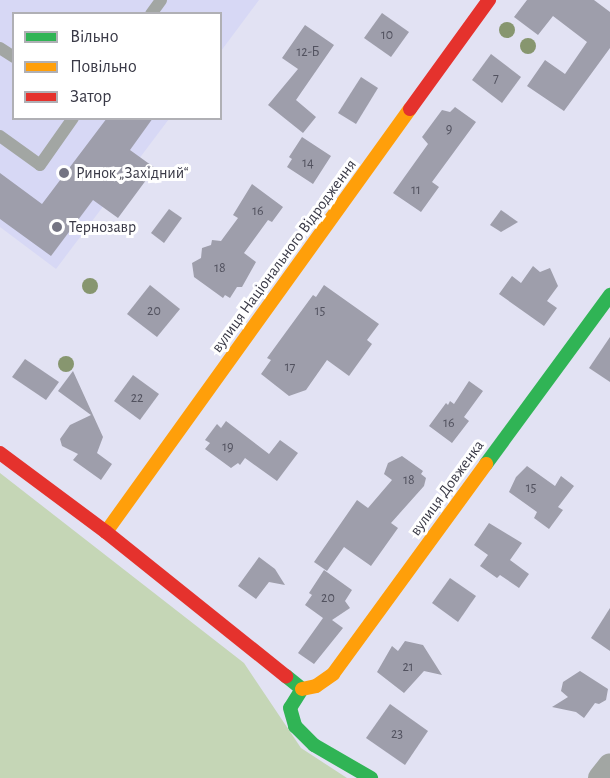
<!DOCTYPE html>
<meta charset="utf-8">
<style>
body{margin:0}
#map{position:relative;width:610px;height:778px;overflow:hidden;background:#e2e2f3;font-family:"Alegreya Sans",sans-serif}
div>[style]{position:absolute}
.built>*{inset:0;background:#d7d8f5}
.green>*{inset:0;background:#c5d6b6}
.building>*{inset:0;background:#9e9eab}
.lane>*{height:12px;margin:-6px;padding:0 6px;transform-origin:6px;border-radius:6px;background:#a2a6a3}
.street>*{height:24px;margin:-12px;padding:0 12px;transform-origin:12px;border-radius:12px;background:#a2a6a3}
.fast>*{height:14px;margin:-7px;padding:0 7px;transform-origin:7px;border-radius:7px;background:#30b455}
.slow>*{height:14px;margin:-7px;padding:0 7px;transform-origin:7px;border-radius:7px;background:#ff9f0a}
.jam>*{height:14px;margin:-7px;padding:0 7px;transform-origin:7px;border-radius:7px;background:#e5322d}
.trees>*{width:16px;height:16px;margin:-8px;border-radius:50%;background:#87966f}
.dots>*{width:16px;height:16px;translate:-50% -50%;box-sizing:border-box;border:3px solid #fff;border-radius:50%}
span{translate:-50% -50%;white-space:nowrap;text-align:center;line-height:1.15;-webkit-text-stroke:6px #fff;paint-order:stroke}
.number-label{font-size:14px;color:#52525f}
.number-label span{-webkit-text-stroke-width:0}
.poi-label{font-size:16px;color:#393946}
.left{translate:0 -50%;text-align:left}
.street-label{font-size:16px;color:#393946}
.legend{position:absolute;left:12px;top:12px;width:210px;height:108px;box-sizing:border-box;background:#fff;border:2px solid #b0b0b5;margin:0;padding:8px 10px;list-style:none;font-size:18px;color:#393946}
.legend li{display:flex;align-items:center;gap:12px;height:30px}
.legend b{width:30px;border:2px solid #b0b0b5}
</style>
<div id="map">
<div class="built">
<div style="clip-path:polygon(0 0,259px 0,221px 51px,220px 14px,14px 14px,14px 118px,169px 119px,56px 269px,0 227px)"></div>
</div>
<div class="green">
<div style="clip-path:polygon(0 473px,244px 663px,301px 748px,347px 778px,0 778px)"></div>
</div>
<div class="building">
<div style="clip-path:polygon(527px 0,594px 0,610px 12px,610px 48px,564px 111px,527px 86px,545px 60px,565px 74px,587px 42px,553px 16px,538px 35px,514px 17px)"></div>
<div style="clip-path:polygon(382px 13px,409px 32px,391px 57px,364px 38px)"></div>
<div style="clip-path:polygon(305px 25px,334px 45px,296px 100px,316px 117px,303px 133px,268px 105px,298px 69px,282px 58px)"></div>
<div style="clip-path:polygon(491px 54px,521px 77px,502px 103px,472px 80px)"></div>
<div style="clip-path:polygon(361px 77px,378px 88px,356px 124px,338px 113px)"></div>
<div style="clip-path:polygon(455px 107px,476px 122px,432px 182px,439px 187px,421px 212px,393px 193px,428px 144px,422px 137px,442px 110px,450px 112px)"></div>
<div style="clip-path:polygon(107px 118px,153px 118px,130px 150px,155px 168px,118px 218px,93px 200px,51px 256px,0 219px,0 173px,42px 204px)"></div>
<div style="clip-path:polygon(302px 137px,331px 156px,313px 184px,287px 167px,292px 159px,289px 157px)"></div>
<div style="clip-path:polygon(252px 184px,283px 207px,272px 222px,268px 220px,244px 253px,256px 262px,242px 287px,237px 287px,230px 298px,225px 295px,223px 298px,194px 277px,192px 263px,201px 258px,202px 248px,211px 245px,212px 240px,221px 241px,238px 218px,233px 215px)"></div>
<div style="clip-path:polygon(169px 209px,182px 218px,164px 243px,151px 233px)"></div>
<div style="clip-path:polygon(501px 210px,518px 222px,501px 232px,490px 225px)"></div>
<div style="clip-path:polygon(533px 266px,540px 272px,550px 268px,558px 286px,547px 301px,557px 308px,544px 326px,499px 294px,512px 276px,521px 283px)"></div>
<div style="clip-path:polygon(150px 285px,180px 309px,157px 337px,127px 314px)"></div>
<div style="clip-path:polygon(324px 285px,379px 324px,367px 340px,372px 344px,349px 376px,327px 360px,306px 390px,289px 396px,261px 374px,271px 360px,267px 358px,313px 295px,316px 297px)"></div>
<div style="clip-path:polygon(610px 337px,610px 382px,589px 368px)"></div>
<div style="clip-path:polygon(25px 359px,59px 382px,46px 400px,12px 377px)"></div>
<div style="clip-path:polygon(73px 371px,103px 437px,97px 453px,112px 464px,101px 480px,73px 460px,78px 454px,62px 446px,60px 439px,70px 425px,91px 415px,58px 391px)"></div>
<div style="clip-path:polygon(133px 375px,159px 394px,140px 420px,114px 401px)"></div>
<div style="clip-path:polygon(469px 381px,483px 391px,464px 417px,469px 421px,452px 443px,429px 426px,446px 403px,448px 405px,450px 401px,454px 404px)"></div>
<div style="clip-path:polygon(226px 421px,269px 454px,280px 440px,298px 453px,277px 481px,245px 458px,240px 465px,238px 463px,231px 468px,205px 449px,210px 443px,205px 440px,217px 424px,221px 428px)"></div>
<div style="clip-path:polygon(402px 456px,423px 471px,421px 474px,426px 478px,424px 486px,391px 523px,398px 528px,371px 566px,344px 547px,327px 571px,314px 562px,357px 500px,368px 508px,392px 480px,384px 474px,388px 463px)"></div>
<div style="clip-path:polygon(527px 466px,555px 486px,561px 476px,574px 486px,558px 507px,563px 510px,549px 529px,534px 518px,537px 512px,509px 492px,516px 477px)"></div>
<div style="clip-path:polygon(489px 523px,522px 543px,510px 560px,529px 574px,519px 588px,500px 575px,497px 578px,480px 566px,488px 555px,474px 545px)"></div>
<div style="clip-path:polygon(259px 557px,275px 569px,285px 585px,269px 582px,256px 599px,238px 586px)"></div>
<div style="clip-path:polygon(324px 570px,352px 590px,345px 601px,350px 608px,332px 620px,343px 628px,314px 664px,298px 653px,323px 618px,305px 605px,312px 595px,309px 593px)"></div>
<div style="clip-path:polygon(450px 578px,476px 596px,458px 622px,432px 603px)"></div>
<div style="clip-path:polygon(610px 608px,610px 651px,591px 638px)"></div>
<div style="clip-path:polygon(405px 641px,423px 645px,442px 675px,424px 671px,404px 693px,377px 672px,392px 646px,398px 651px)"></div>
<div style="clip-path:polygon(580px 671px,608px 689px,606px 700px,599px 704px,595px 703px,584px 718px,576px 712px,552px 707px,568px 697px,561px 691px,563px 682px)"></div>
<div style="clip-path:polygon(390px 704px,428px 731px,405px 765px,366px 738px)"></div>
</div>
<div class="lane">
<div style="left:151px;top:14px;width:17px;rotate:-54deg"></div>
<div style="left:0;top:48px;width:17px;rotate:33deg"></div>
<div style="left:0;top:136px;width:49px;rotate:35.9deg"></div>
<div style="left:40px;top:165px;width:57px;rotate:-54.9deg"></div>
</div>
<div class="street">
<div style="left:600px;top:778px;width:16px;rotate:-52deg"></div>
</div>
<div class="fast">
<div style="left:486px;top:464px;width:210px;rotate:-53.7deg"></div>
<div style="left:286px;top:676px;width:21px;rotate:39deg"></div>
<div style="left:302px;top:689px;width:22px;rotate:122deg"></div>
<div style="left:290px;top:708px;width:19px;rotate:74deg"></div>
<div style="left:295px;top:726px;width:27px;rotate:45deg"></div>
<div style="left:314px;top:745px;width:66px;rotate:30.1deg"></div>
</div>
<div class="slow">
<div style="left:106px;top:532px;width:521px;rotate:-54.3deg"></div>
<div style="left:302px;top:689px;width:14px;rotate:-12deg"></div>
<div style="left:316px;top:686px;width:21px;rotate:-35deg"></div>
<div style="left:333px;top:674px;width:260px;rotate:-53.9deg"></div>
</div>
<div class="jam">
<div style="left:410px;top:109px;width:135px;rotate:-54.1deg"></div>
<div style="left:0;top:453px;width:132px;rotate:36.7deg"></div>
<div style="left:106px;top:532px;width:231px;rotate:38.7deg"></div>
</div>
<div class="trees">
<div style="left:507px;top:30px"></div>
<div style="left:528px;top:46px"></div>
<div style="left:90px;top:286px"></div>
<div style="left:66px;top:364px"></div>
</div>
<div class="dots">
<div style="left:64px;top:173px;background:#747483"></div>
<div style="left:57px;top:227px;background:#747483"></div>
</div>
<div class="number-label">
<span style="left:387px;top:35px">10</span>
<span style="left:308px;top:52px">12-Б</span>
<span style="left:496px;top:78px">7</span>
<span style="left:449px;top:129px">9</span>
<span style="left:308px;top:163px">14</span>
<span style="left:416px;top:190px">11</span>
<span style="left:258px;top:211px">16</span>
<span style="left:220px;top:268px">18</span>
<span style="left:154px;top:311px">20</span>
<span style="left:320px;top:311px">15</span>
<span style="left:290px;top:367px">17</span>
<span style="left:137px;top:398px">22</span>
<span style="left:449px;top:423px">16</span>
<span style="left:228px;top:447px">19</span>
<span style="left:409px;top:480px">18</span>
<span style="left:531px;top:488px">15</span>
<span style="left:328px;top:598px">20</span>
<span style="left:408px;top:667px">21</span>
<span style="left:397px;top:734px">23</span>
</div>
<div class="poi-label">
<span class="left" style="left:76px;top:173px">Ринок „Західний“</span>
<span class="left" style="left:69px;top:227px">Тернозавр</span>
</div>
<div class="street-label">
<span style="left:284px;top:256px;rotate:-54deg">вулиця Національного Відродження</span>
<span style="left:447px;top:488px;rotate:-54deg">вулиця Довженка</span>
</div>
<ul class="legend">
<li><b style="height:8px;background:#30b455"></b>Вільно</li>
<li><b style="height:8px;background:#ff9f0a"></b>Повільно</li>
<li><b style="height:8px;background:#e5322d"></b>Затор</li>
</ul>
</div>
